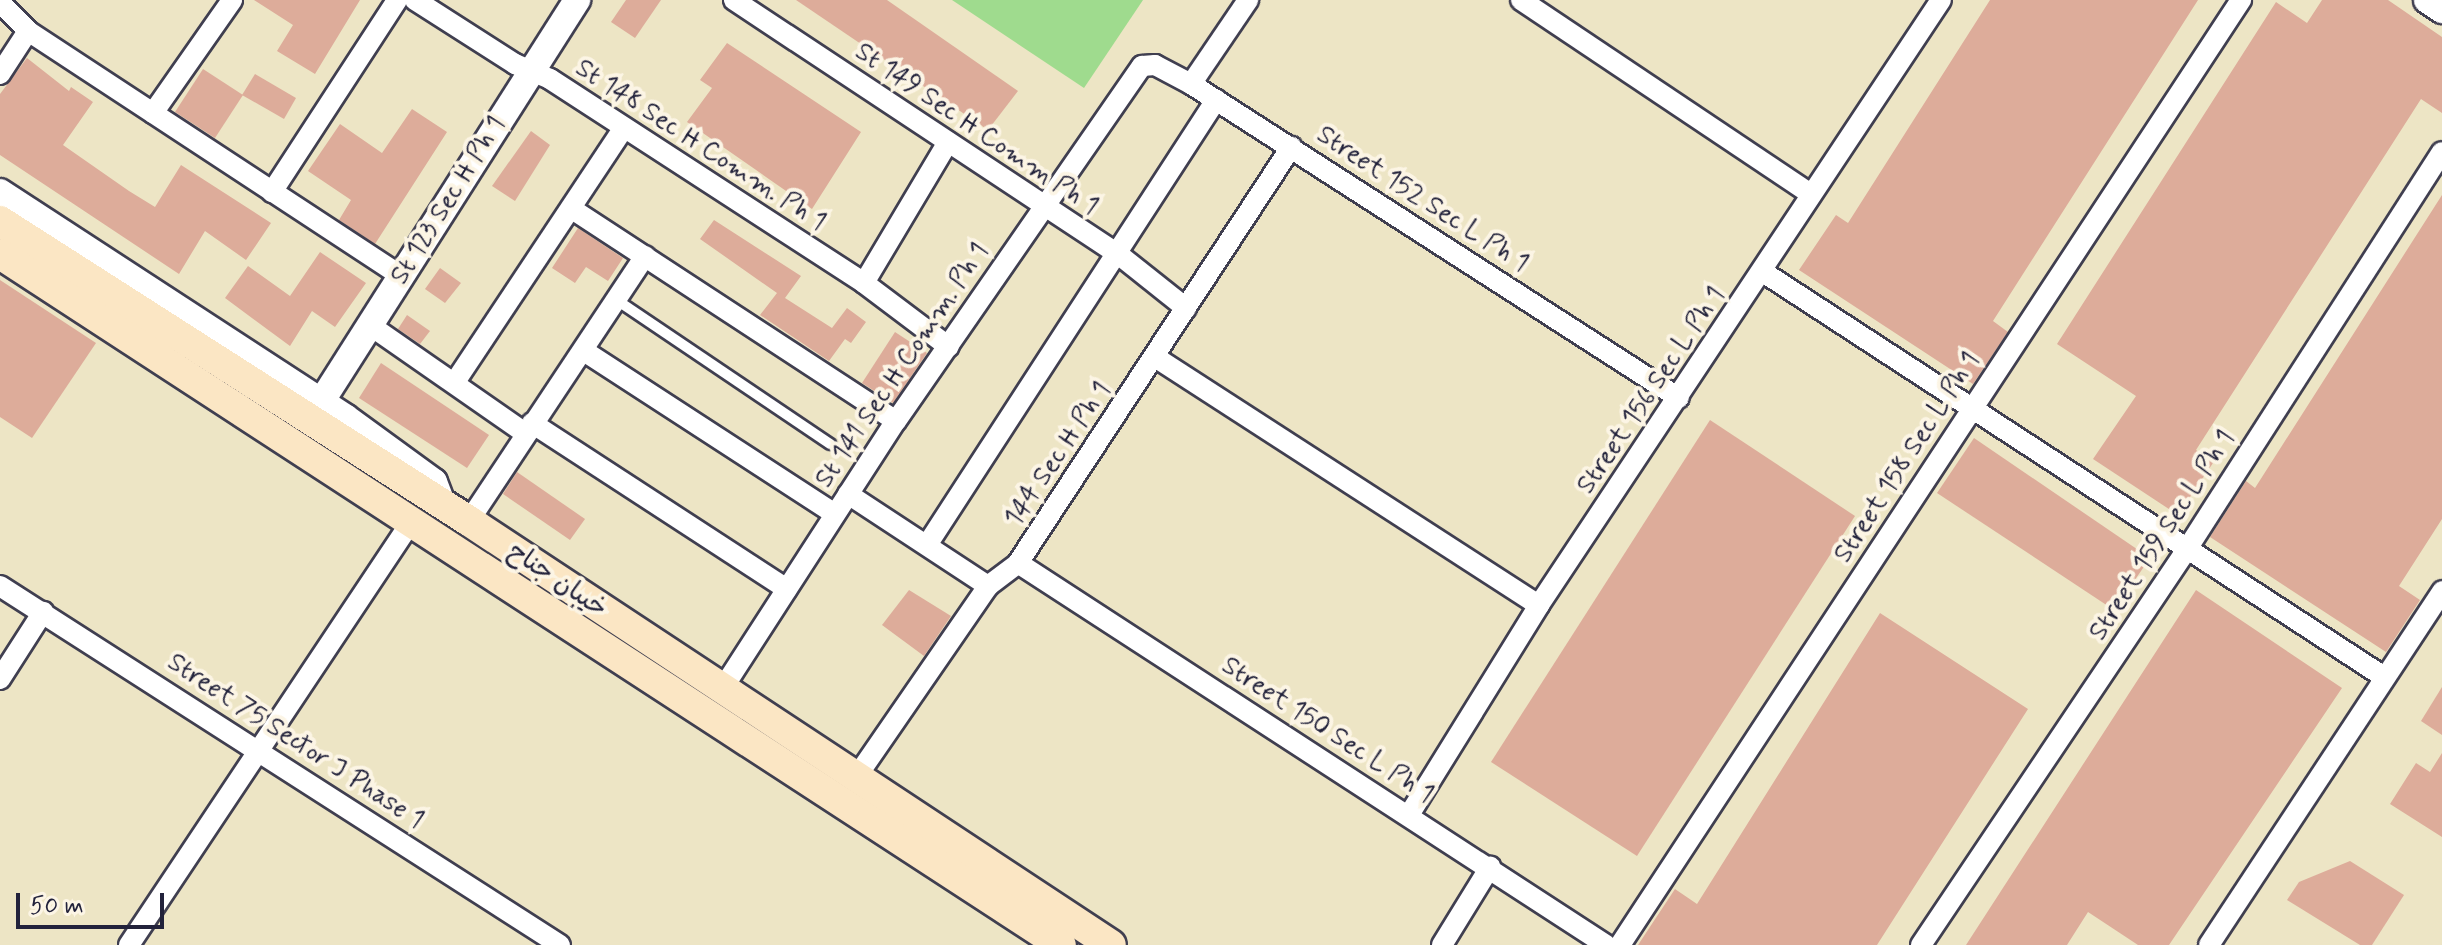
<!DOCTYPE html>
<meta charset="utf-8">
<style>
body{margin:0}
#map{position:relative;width:2442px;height:945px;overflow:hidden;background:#ede5c5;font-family:Mynerve,"Playpen Sans Arabic",sans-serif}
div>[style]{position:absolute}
.green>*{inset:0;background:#9fdb8e}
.building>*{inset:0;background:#ddac9a}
.roads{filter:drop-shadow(2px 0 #403f50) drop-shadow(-2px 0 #403f50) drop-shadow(0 2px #403f50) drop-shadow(0 -2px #403f50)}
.service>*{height:10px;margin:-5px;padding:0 5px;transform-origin:5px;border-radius:5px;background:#fff}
.minor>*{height:20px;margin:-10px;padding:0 10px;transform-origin:10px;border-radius:10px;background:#fff}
.tertiary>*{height:26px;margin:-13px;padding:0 13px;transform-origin:13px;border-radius:13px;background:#fff}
.secondary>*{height:30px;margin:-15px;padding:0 15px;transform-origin:15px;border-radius:15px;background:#fbe6c4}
span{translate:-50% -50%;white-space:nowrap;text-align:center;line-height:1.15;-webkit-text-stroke:8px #fcf5e5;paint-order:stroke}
.street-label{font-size:26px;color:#22223b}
.scale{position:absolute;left:16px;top:893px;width:148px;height:36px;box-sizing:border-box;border:4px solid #22223b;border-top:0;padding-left:10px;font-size:24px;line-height:28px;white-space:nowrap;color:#22223b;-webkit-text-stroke:6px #fcf5e5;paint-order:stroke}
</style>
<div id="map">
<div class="green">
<div style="clip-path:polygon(952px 0,1143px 0,1084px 88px)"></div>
</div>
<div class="building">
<div style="clip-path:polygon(254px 0,360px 0,315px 74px,277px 51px,293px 25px)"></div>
<div style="clip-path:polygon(626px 0,661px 0,635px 38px,611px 22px)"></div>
<div style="clip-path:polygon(796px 0,887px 0,1018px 91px,988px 130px)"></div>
<div style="clip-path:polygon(1990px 0,2198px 0,1993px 321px,2008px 332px,1973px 384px,1799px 270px,1836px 215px,1848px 223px)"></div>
<div style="clip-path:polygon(2322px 0,2388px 0,2442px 37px,2442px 113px,2421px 99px,2196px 450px,2213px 463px,2178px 515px,2093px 459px,2136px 396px,2057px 344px,2276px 2px,2307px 23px)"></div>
<div style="clip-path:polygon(727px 43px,861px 132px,812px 209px,687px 122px,712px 88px,700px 80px)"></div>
<div style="clip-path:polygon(27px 58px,69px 91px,71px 87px,93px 102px,63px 145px,129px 191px,155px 207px,181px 165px,271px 223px,246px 260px,205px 231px,179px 274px,0 155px,0 94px)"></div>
<div style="clip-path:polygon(203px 69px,243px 95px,215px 138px,175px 112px)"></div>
<div style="clip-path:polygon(255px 74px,296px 98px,284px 119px,242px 95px)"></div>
<div style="clip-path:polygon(412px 109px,447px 132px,375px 244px,339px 220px,351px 200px,308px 171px,340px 124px,382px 153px)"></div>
<div style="clip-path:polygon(531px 131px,550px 145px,515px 201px,492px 186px)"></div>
<div style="clip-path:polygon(2442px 195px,2442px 519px,2399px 586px,2420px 600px,2386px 652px,2210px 537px,2246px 481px,2255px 488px)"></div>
<div style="clip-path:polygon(714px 220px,801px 276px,785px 298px,832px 328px,847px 308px,866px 322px,851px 343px,845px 339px,829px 361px,760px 315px,777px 293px,700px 239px)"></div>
<div style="clip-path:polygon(578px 228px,623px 258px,608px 281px,586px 267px,575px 283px,552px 268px)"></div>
<div style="clip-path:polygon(320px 252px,366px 283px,335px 327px,312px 311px,290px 346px,225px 298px,248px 266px,290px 296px)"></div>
<div style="clip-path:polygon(440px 268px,461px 283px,445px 303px,425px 289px)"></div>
<div style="clip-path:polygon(0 280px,96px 343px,32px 438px,0 417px)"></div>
<div style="clip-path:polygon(407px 315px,430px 331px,420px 344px,398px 329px)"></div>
<div style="clip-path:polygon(895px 332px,927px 353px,893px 403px,862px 383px)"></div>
<div style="clip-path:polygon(381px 363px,489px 435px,467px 468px,359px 398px)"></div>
<div style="clip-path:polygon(1710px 420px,1855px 516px,1637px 856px,1491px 762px)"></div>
<div style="clip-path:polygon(1974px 438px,2150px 558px,2114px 610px,1937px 493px)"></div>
<div style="clip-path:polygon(517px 472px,585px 519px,570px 540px,503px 494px)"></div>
<div style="clip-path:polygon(909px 590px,951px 616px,924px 656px,882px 625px)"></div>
<div style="clip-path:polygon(2196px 590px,2342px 688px,2169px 945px,2138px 945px,2088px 912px,2067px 945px,1966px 945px)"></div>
<div style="clip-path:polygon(1880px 613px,2028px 709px,1877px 945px,1638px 945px,1675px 889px,1697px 904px)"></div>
<div style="clip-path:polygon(2442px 687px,2442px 735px,2421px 721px)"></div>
<div style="clip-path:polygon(2442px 753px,2442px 837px,2390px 804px,2416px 763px,2430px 772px)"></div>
<div style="clip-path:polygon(2350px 861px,2404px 895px,2372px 945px,2360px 945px,2287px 900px,2299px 882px)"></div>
</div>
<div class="roads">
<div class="service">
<div style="left:618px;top:301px;width:256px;rotate:34deg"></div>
</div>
<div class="minor">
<div style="left:415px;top:0;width:119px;rotate:32.6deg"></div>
<div style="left:515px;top:64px;width:38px;rotate:23deg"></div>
<div style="left:550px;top:79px;width:374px;rotate:33deg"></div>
<div style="left:864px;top:283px;width:106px;rotate:37deg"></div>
<div style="left:734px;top:0;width:460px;rotate:33.5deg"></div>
<div style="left:1118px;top:254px;width:87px;rotate:38.5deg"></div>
<div style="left:1521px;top:0;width:349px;rotate:33.8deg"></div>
<div style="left:0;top:2px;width:40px;rotate:46deg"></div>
<div style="left:28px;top:31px;width:448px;rotate:33.3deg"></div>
<div style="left:0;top:74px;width:51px;rotate:-56.9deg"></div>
<div style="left:1191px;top:84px;width:102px;rotate:-55.8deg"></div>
<div style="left:153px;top:113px;width:138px;rotate:-55deg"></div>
<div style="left:272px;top:192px;width:229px;rotate:-56.9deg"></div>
<div style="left:572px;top:209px;width:387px;rotate:33.2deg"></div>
<div style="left:1763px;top:272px;width:741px;rotate:33.11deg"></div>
<div style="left:864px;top:283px;width:164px;rotate:-59.2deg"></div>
<div style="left:371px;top:326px;width:188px;rotate:34.8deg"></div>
<div style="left:584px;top:351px;width:299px;rotate:33deg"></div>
<div style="left:1155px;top:357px;width:457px;rotate:32.9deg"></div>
<div style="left:455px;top:382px;width:305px;rotate:-56.4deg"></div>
<div style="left:532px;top:423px;width:304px;rotate:33.1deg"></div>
<div style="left:848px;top:494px;width:168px;rotate:33.3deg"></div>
<div style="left:469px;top:521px;width:318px;rotate:-56.4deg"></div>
<div style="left:927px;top:545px;width:531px;rotate:-57deg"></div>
<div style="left:1018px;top:563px;width:701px;rotate:33.01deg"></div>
<div style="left:0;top:586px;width:665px;rotate:32.66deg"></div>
<div style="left:0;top:679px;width:80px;rotate:-57.3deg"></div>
<div style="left:721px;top:691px;width:322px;rotate:-57.1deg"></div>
<div style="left:896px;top:421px;width:432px;rotate:-55.3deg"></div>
<div style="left:1142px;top:66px;width:13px;rotate:-4deg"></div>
<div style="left:1155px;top:65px;width:41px;rotate:27.8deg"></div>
<div style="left:1191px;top:84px;width:580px;rotate:32.76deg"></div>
<div style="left:855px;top:779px;width:234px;rotate:-55.4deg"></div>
<div style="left:988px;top:586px;width:38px;rotate:-37deg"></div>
<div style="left:1018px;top:563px;width:498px;rotate:-56.7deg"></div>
<div style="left:1409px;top:815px;width:247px;rotate:-58.2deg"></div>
<div style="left:1539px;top:605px;width:726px;rotate:-56.4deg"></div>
<div style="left:129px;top:945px;width:512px;rotate:-56.31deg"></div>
<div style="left:1442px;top:945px;width:92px;rotate:-58.4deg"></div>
<div style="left:1620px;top:945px;width:1131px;rotate:-56.69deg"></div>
<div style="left:1921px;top:945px;width:481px;rotate:-56.1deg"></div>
<div style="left:2189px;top:546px;width:468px;rotate:-57.3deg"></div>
<div style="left:2209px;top:945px;width:424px;rotate:-56.6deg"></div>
</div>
<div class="tertiary">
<div style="left:2427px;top:0;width:18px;rotate:34deg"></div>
<div style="left:0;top:192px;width:412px;rotate:33.1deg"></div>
<div style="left:345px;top:417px;width:110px;rotate:36.1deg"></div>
<div style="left:434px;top:482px;width:25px;rotate:69deg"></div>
<div style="left:321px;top:402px;width:477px;rotate:-57.5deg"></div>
</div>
<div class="secondary">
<div style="left:0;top:221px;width:557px;rotate:32.61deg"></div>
<div style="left:469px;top:521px;width:769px;rotate:33.44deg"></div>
<div style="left:0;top:254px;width:1266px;rotate:33.08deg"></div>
</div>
</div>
<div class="street-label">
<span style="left:976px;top:130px;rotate:34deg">St 149 Sec H Comm Ph 1</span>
<span style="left:700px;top:146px;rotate:33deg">St 148 Sec H Comm. Ph 1</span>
<span style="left:1422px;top:200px;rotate:33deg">Street 152 Sec L Ph 1</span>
<span style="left:449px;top:201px;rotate:-58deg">St 123 Sec H Ph 1</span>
<span style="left:903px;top:366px;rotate:-56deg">St 141 Sec H Comm. Ph 1</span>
<span style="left:1652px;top:391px;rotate:-56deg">Street 156 Sec L Ph 1</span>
<span style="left:1059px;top:455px;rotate:-56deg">144 Sec H Ph 1</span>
<span style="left:1908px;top:458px;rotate:-57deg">Street 158 Sec L Ph 1</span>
<span style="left:2163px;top:536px;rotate:-57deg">Street 159 Sec L Ph 1</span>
<span style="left:557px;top:581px;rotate:34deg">خیبان جناح</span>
<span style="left:1327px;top:731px;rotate:33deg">Street 150 Sec L Ph 1</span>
<span style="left:295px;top:742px;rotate:33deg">Street 75 Sector J Phase 1</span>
</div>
<div class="scale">50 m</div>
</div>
